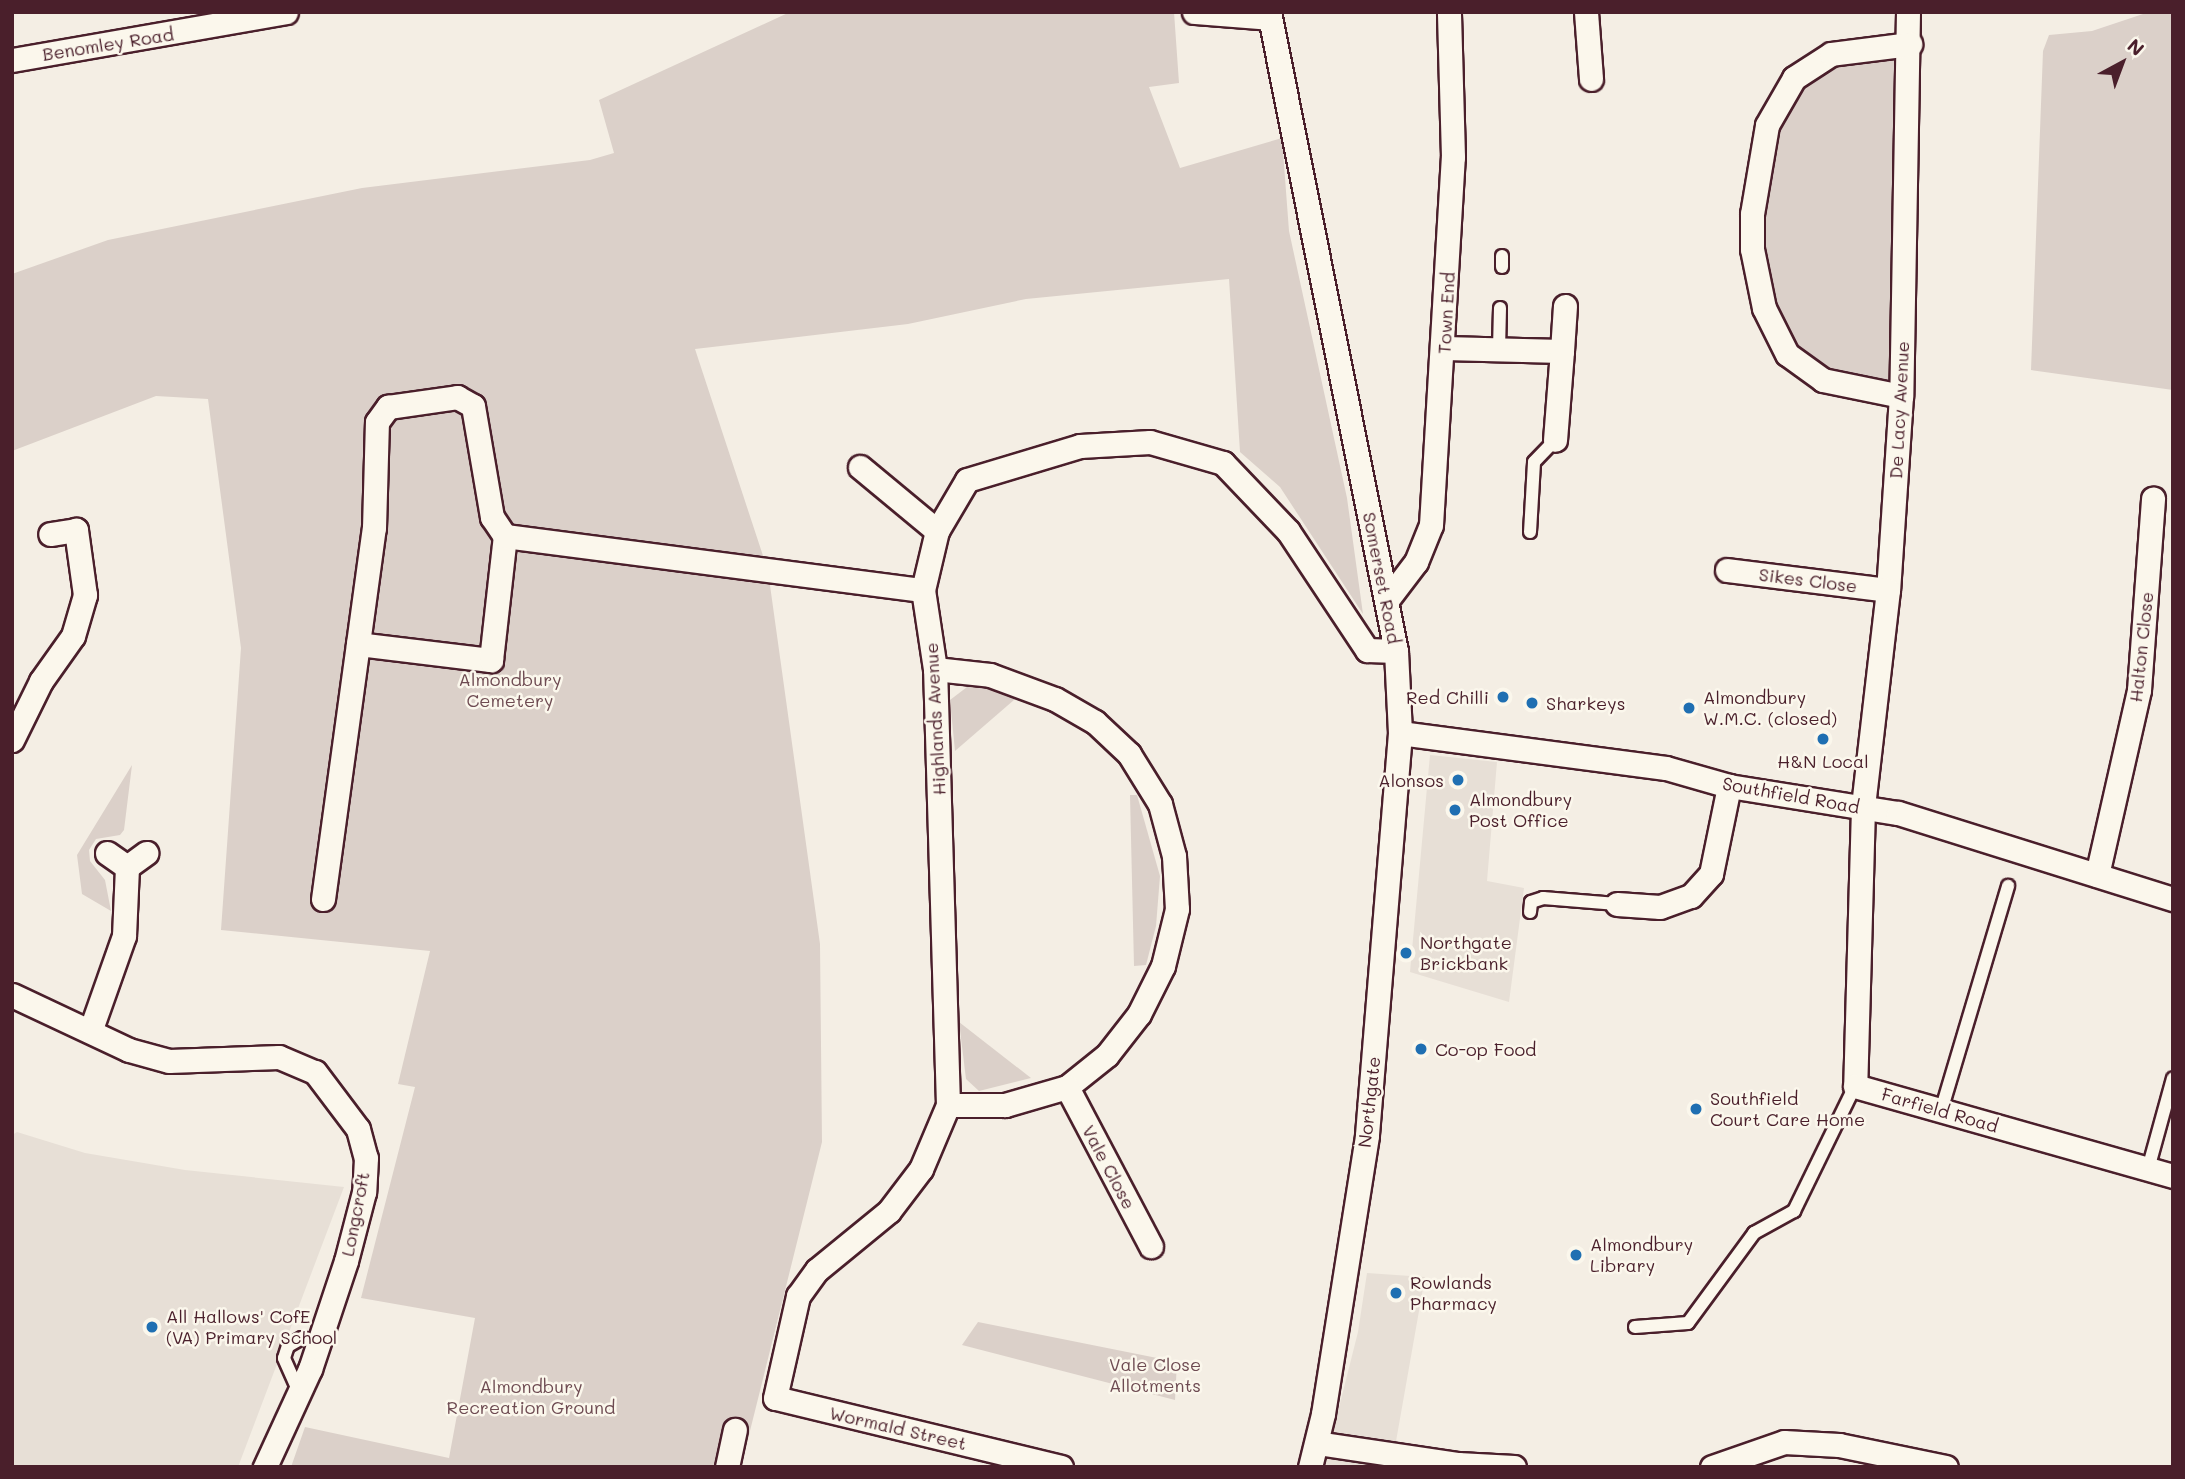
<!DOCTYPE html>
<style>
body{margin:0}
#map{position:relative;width:2185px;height:1479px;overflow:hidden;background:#f4eee4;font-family:Mali,sans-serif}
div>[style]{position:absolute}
.built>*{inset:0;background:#e7dfd6}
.green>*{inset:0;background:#dbd0c9}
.roads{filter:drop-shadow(2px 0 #4a1f2b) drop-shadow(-2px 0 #4a1f2b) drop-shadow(0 2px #4a1f2b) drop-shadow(0 -2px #4a1f2b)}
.service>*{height:12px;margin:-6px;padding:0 6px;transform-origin:6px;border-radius:6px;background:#fbf7ec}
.minor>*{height:23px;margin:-11.5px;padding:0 11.5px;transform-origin:11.5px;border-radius:11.5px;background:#fbf7ec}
.dots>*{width:19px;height:19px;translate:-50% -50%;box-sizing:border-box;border:4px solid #fbf7ec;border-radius:50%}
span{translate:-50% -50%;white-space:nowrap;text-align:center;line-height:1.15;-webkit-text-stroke:5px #fbf7ec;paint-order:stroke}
.street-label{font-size:18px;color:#4a1f2b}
.park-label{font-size:18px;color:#6e4b52}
.poi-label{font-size:18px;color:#4a1f2b}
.right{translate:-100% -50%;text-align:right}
.left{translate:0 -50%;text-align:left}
.frame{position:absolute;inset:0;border:14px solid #4a1f2b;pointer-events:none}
.north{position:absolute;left:2087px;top:28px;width:70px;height:70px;-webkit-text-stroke:5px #fbf7ec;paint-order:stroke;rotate:41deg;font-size:19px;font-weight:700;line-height:28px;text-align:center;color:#4a1f2b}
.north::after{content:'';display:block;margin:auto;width:24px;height:32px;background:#4a1f2b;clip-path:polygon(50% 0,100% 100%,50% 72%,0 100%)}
</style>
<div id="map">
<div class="built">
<div style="clip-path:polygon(1430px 755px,1497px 762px,1487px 881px,1524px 888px,1509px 1002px,1410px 972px)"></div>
<div style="clip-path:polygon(17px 1132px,85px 1153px,185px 1170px,344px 1187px,238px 1467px,12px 1467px,12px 1135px)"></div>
<div style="clip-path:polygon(1367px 1273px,1425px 1277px,1395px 1447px,1407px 1467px,1324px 1467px,1358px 1332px)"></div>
</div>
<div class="green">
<div style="clip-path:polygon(790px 12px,1174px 12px,1179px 83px,1149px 87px,1180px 168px,1282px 138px,1289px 231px,1347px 498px,1363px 614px,1280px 487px,1240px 452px,1229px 279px,1026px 299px,908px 324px,695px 349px,768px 571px,820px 944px,822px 1142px,741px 1467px,291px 1467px,305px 1427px,449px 1458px,475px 1318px,361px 1298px,415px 1087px,398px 1084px,430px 951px,221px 930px,241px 648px,208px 399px,156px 396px,12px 451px,12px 274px,108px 240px,362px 188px,590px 160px,614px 153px,599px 100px)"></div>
<div style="clip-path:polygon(2149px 12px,2173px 12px,2173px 390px,2031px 370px,2043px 51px,2049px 35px,2092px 31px)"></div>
<div style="clip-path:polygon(1910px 44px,1901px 396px,1823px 380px,1764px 308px,1756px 182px,1794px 78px,1831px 54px)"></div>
<div style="clip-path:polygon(971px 684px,1021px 694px,955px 751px,950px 700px)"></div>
<div style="clip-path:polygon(132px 765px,124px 830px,120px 835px,96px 839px,89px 850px,90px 861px,105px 880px,111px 911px,82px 894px,77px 855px)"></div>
<div style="clip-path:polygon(1130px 795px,1137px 795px,1160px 876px,1156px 926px,1146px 965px,1134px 966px)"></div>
<div style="clip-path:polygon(959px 1022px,1031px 1078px,979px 1091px,966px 1079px)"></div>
<div style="clip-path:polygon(978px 1322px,1177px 1362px,1175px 1400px,962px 1345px)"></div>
</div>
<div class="roads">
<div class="service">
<div style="left:1502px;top:267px;width:11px;rotate:-90deg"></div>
<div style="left:1499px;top:349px;width:41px;rotate:-88.6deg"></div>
<div style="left:1530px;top:532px;width:70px;rotate:-86.7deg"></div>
<div style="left:1534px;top:462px;width:30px;rotate:-46deg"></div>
<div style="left:1530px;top:912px;width:10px;rotate:-84deg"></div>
<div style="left:1531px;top:902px;width:13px;rotate:-18deg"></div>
<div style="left:1543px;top:898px;width:74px;rotate:4.6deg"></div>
<div style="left:1941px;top:1111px;width:235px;rotate:-73.4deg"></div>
<div style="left:2148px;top:1169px;width:94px;rotate:-74.6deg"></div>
<div style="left:1635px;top:1327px;width:53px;rotate:-4.3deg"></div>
<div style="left:1688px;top:1323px;width:112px;rotate:-53.7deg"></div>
<div style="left:1754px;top:1233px;width:46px;rotate:-28.8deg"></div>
<div style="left:1794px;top:1211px;width:139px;rotate:-64deg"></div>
<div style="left:299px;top:1392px;width:37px;rotate:-114deg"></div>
<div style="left:284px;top:1358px;width:13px;rotate:-72deg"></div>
<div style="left:288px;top:1346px;width:16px;rotate:-30deg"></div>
<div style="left:302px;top:1338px;width:17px;rotate:17deg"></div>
</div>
<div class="minor">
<div style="left:1194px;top:12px;width:76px;rotate:4.5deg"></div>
<div style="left:1269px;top:12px;width:651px;rotate:78.76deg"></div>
<div style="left:1396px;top:651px;width:82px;rotate:87.2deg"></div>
<div style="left:1400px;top:733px;width:404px;rotate:94.7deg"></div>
<div style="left:1367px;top:1136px;width:281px;rotate:99deg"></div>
<div style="left:1323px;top:1414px;width:55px;rotate:103.8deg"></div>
<div style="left:1586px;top:12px;width:67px;rotate:85.7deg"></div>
<div style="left:1908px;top:12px;width:384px;rotate:91deg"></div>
<div style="left:1901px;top:396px;width:194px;rotate:93.8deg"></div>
<div style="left:1888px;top:590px;width:218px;rotate:96.6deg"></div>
<div style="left:1863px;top:807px;width:279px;rotate:91.6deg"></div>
<div style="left:1855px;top:1086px;width:330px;rotate:15.8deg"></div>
<div style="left:12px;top:60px;width:278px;rotate:-9.9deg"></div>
<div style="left:1444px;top:348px;width:118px;rotate:1.5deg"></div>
<div style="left:1562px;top:351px;width:89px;rotate:94.5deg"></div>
<div style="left:1562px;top:351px;width:45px;rotate:-86.2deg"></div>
<div style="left:1901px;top:396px;width:80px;rotate:-168.4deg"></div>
<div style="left:1823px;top:380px;width:44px;rotate:-144.2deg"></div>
<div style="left:1787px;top:354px;width:51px;rotate:-116.6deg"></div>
<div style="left:1764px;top:308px;width:60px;rotate:-101.5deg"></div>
<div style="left:1752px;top:249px;width:35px;rotate:-90deg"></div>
<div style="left:1752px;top:214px;width:90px;rotate:-80.4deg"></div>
<div style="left:1767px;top:125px;width:54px;rotate:-60.1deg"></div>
<div style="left:1794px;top:78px;width:44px;rotate:-33deg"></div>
<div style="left:1831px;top:54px;width:80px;rotate:-7.2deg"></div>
<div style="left:860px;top:467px;width:100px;rotate:39.7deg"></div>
<div style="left:1727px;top:570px;width:162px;rotate:7.1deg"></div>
<div style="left:1387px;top:600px;width:48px;rotate:-52.7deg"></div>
<div style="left:1416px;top:562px;width:40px;rotate:-68deg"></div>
<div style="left:1431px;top:525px;width:369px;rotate:-86.6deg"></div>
<div style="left:1453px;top:157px;width:145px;rotate:-91.6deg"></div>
<div style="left:358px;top:644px;width:134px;rotate:6.9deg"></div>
<div style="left:491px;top:660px;width:125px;rotate:-83.6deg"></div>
<div style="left:505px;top:536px;width:421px;rotate:7.4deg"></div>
<div style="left:935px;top:669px;width:55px;rotate:6.2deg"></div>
<div style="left:990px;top:675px;width:69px;rotate:20.3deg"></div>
<div style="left:1055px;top:699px;width:46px;rotate:29.9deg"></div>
<div style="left:1095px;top:722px;width:47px;rotate:43.3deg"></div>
<div style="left:1129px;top:754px;width:59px;rotate:58.2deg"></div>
<div style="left:1160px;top:804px;width:54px;rotate:74.9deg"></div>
<div style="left:1174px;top:856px;width:53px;rotate:86.8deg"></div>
<div style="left:1177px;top:909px;width:59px;rotate:103.8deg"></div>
<div style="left:1163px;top:966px;width:54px;rotate:116.6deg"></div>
<div style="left:1139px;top:1014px;width:52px;rotate:128deg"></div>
<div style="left:1107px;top:1055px;width:51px;rotate:141.3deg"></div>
<div style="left:1067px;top:1087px;width:65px;rotate:163.8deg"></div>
<div style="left:1005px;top:1105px;width:57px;rotate:180deg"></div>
<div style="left:1400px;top:733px;width:268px;rotate:7.5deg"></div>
<div style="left:1666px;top:768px;width:66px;rotate:15.9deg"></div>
<div style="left:1729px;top:786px;width:171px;rotate:9.1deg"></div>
<div style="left:1898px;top:813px;width:288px;rotate:17.4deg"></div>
<div style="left:12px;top:740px;width:66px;rotate:-63.8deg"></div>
<div style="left:41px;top:681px;width:55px;rotate:-54.6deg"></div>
<div style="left:73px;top:636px;width:43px;rotate:-73.7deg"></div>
<div style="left:85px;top:595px;width:66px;rotate:-97.9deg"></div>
<div style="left:76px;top:530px;width:26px;rotate:171deg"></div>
<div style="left:107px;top:853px;width:24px;rotate:35deg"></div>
<div style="left:127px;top:867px;width:24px;rotate:-36deg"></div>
<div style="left:2097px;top:875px;width:190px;rotate:-77.2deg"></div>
<div style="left:2139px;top:690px;width:192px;rotate:-85.8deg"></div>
<div style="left:323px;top:899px;width:374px;rotate:-82.2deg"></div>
<div style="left:374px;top:528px;width:106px;rotate:-88.4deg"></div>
<div style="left:377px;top:422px;width:19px;rotate:-54deg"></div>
<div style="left:388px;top:407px;width:70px;rotate:-8.2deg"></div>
<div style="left:457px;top:397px;width:18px;rotate:29deg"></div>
<div style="left:473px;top:406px;width:113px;rotate:80.3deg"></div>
<div style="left:492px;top:517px;width:23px;rotate:56deg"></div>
<div style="left:1617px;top:904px;width:43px;rotate:4deg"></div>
<div style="left:1660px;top:907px;width:33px;rotate:-20deg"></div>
<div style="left:1691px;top:896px;width:30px;rotate:-48deg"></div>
<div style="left:1711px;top:874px;width:90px;rotate:-78.4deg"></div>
<div style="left:12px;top:995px;width:129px;rotate:25.2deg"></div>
<div style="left:129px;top:1050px;width:41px;rotate:15.4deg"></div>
<div style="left:169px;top:1061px;width:110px;rotate:-2.1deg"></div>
<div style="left:279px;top:1057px;width:39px;rotate:23deg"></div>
<div style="left:315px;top:1072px;width:71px;rotate:53deg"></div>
<div style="left:358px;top:1129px;width:30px;rotate:75deg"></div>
<div style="left:366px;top:1158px;width:34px;rotate:93deg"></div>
<div style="left:364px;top:1192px;width:71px;rotate:104.6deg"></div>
<div style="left:346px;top:1261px;width:114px;rotate:108.4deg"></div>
<div style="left:310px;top:1369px;width:108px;rotate:114.7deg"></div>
<div style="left:91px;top:1029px;width:99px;rotate:-70.5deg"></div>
<div style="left:124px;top:936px;width:69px;rotate:-87.5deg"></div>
<div style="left:1067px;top:1087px;width:180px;rotate:62.2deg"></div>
<div style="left:1317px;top:1443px;width:143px;rotate:8.5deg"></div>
<div style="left:1458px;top:1464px;width:56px;rotate:3.1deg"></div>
<div style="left:727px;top:1467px;width:38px;rotate:-78deg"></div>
<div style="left:1061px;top:1467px;width:294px;rotate:-166.4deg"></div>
<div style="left:775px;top:1398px;width:105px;rotate:-77.3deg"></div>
<div style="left:798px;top:1296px;width:32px;rotate:-54deg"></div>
<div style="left:817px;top:1270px;width:93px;rotate:-39.3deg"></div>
<div style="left:889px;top:1211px;width:53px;rotate:-52.7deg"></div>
<div style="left:921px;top:1169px;width:69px;rotate:-67.1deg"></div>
<div style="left:948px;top:1105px;width:436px;rotate:-91.7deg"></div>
<div style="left:935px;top:669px;width:80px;rotate:-98.6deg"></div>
<div style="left:923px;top:590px;width:61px;rotate:-76.7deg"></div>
<div style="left:937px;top:531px;width:59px;rotate:-59.5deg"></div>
<div style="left:967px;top:480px;width:118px;rotate:-16.7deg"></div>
<div style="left:1080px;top:446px;width:70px;rotate:-3.3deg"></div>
<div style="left:1150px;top:442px;width:76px;rotate:16deg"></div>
<div style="left:1223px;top:463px;width:94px;rotate:46.3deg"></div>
<div style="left:1288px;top:531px;width:143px;rotate:56.4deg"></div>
<div style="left:1367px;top:650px;width:29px;rotate:2deg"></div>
<div style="left:1712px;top:1467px;width:76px;rotate:-19.1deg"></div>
<div style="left:1784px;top:1442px;width:55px;rotate:3.1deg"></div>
<div style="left:1839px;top:1445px;width:109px;rotate:11.6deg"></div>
</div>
</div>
<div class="dots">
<div style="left:1503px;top:697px;background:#1f6fb2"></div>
<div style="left:1532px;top:703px;background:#1f6fb2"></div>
<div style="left:1689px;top:708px;background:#1f6fb2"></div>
<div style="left:1823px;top:739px;background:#1f6fb2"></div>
<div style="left:1458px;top:780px;background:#1f6fb2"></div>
<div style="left:1455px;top:810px;background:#1f6fb2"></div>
<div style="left:1406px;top:953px;background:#1f6fb2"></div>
<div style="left:1421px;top:1049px;background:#1f6fb2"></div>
<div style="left:1696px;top:1109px;background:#1f6fb2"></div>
<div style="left:1576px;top:1255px;background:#1f6fb2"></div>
<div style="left:1396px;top:1293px;background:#1f6fb2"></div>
<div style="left:152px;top:1327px;background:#1f6fb2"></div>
</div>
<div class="street-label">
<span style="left:108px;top:44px;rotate:-9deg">Benomley Road</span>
<span style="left:1446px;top:313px;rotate:-87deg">Town End</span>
<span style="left:1899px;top:410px;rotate:-87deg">De Lacy Avenue</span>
<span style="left:1382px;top:578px;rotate:79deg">Somerset Road</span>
<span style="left:1808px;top:580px;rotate:7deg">Sikes Close</span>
<span style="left:2141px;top:647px;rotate:-84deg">Halton Close</span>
<span style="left:935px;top:719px;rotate:-93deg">Highlands Avenue</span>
<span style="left:1791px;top:795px;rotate:10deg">Southfield Road</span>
<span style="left:1369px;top:1102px;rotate:-84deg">Northgate</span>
<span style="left:1940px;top:1110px;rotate:16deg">Farfield Road</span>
<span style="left:1109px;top:1167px;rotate:62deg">Vale Close</span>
<span style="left:355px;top:1214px;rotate:-79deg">Longcroft</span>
<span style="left:898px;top:1428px;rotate:13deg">Wormald Street</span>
</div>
<div class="park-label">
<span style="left:510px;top:690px">Almondbury<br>Cemetery</span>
<span style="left:1155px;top:1375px">Vale Close<br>Allotments</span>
<span style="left:531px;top:1397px">Almondbury<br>Recreation Ground</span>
</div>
<div class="poi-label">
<span class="right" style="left:1489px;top:697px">Red Chilli</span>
<span class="left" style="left:1703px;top:708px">Almondbury<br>W.M.C. (closed)</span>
<span class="left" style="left:1546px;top:703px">Sharkeys</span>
<span style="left:1823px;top:761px">H&amp;N Local</span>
<span class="right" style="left:1444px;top:780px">Alonsos</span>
<span class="left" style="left:1469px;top:810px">Almondbury<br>Post Office</span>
<span class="left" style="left:1420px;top:953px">Northgate<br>Brickbank</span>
<span class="left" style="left:1435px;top:1049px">Co-op Food</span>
<span class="left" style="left:1710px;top:1109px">Southfield<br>Court Care Home</span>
<span class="left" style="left:1590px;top:1255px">Almondbury<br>Library</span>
<span class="left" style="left:1410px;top:1293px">Rowlands<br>Pharmacy</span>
<span class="left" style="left:166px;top:1327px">All Hallows' CofE<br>(VA) Primary School</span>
</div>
<div class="frame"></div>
<div class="north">N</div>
</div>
